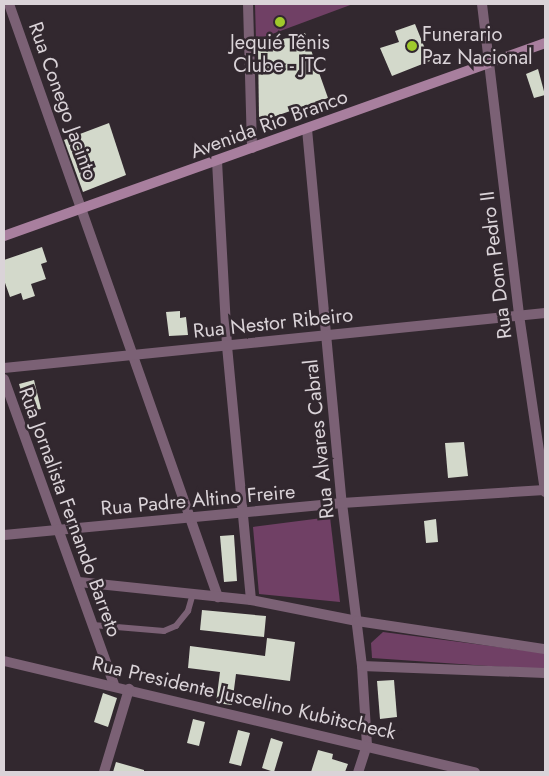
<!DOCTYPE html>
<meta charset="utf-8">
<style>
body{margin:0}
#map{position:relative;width:549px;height:776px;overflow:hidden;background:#32282f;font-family:Jost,sans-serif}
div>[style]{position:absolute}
.green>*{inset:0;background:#704065}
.building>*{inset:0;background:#d3d9cb}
.service>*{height:5.5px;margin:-2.75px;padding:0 2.75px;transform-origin:2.75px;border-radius:2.75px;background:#7b6175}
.minor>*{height:10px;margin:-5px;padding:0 5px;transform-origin:5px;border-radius:5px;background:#7b6175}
.secondary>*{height:10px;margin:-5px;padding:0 5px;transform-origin:5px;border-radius:5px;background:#a87f9e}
.dots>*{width:14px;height:14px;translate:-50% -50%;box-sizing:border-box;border:2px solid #32282f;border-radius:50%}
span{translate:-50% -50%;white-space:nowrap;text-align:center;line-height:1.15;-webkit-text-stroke:5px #32282f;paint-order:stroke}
.poi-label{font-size:20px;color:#dad3d8}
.left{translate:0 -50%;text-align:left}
.street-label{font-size:20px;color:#dad3d8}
.frame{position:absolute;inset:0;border:5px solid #dad3d8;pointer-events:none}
</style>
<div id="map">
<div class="green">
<div style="clip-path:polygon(255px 4px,353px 4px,256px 40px)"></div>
<div style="clip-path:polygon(330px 517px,340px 602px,259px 594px,253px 527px)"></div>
<div style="clip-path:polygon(383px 632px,545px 653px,545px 670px,372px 658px,371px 643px)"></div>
</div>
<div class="building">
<div style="clip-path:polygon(415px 24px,430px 61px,392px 76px,380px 48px,399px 42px,395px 31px)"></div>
<div style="clip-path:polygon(305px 33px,328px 98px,270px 118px,259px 118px,258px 46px)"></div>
<div style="clip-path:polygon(538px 69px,545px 95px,534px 98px,526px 74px)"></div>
<div style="clip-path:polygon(109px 123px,126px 175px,83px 192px,64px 140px)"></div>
<div style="clip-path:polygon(42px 247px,47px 262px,41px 264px,46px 279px,31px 284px,35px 296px,23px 300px,21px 293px,10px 297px,4px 280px,4px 260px)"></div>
<div style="clip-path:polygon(180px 311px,180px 318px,186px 317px,188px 335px,169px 336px,166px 312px)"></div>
<div style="clip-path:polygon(34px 380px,41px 409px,27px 412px,19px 384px)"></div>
<div style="clip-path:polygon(464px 442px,468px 476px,448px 478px,445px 443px)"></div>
<div style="clip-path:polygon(436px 519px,438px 542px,426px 543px,424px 521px)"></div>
<div style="clip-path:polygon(234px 535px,237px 581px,224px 582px,220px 536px)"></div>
<div style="clip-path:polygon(202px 610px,266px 616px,264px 637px,200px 630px)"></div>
<div style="clip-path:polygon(267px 638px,295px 642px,290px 681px,236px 674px,232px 705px,216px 703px,220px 672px,188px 668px,190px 646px,265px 656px)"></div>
<div style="clip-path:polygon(394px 680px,397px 717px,380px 719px,377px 681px)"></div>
<div style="clip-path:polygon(103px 693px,117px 698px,108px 727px,94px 722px)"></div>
<div style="clip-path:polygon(193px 719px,205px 722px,199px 746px,187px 743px)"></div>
<div style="clip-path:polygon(238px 730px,250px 733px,241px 766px,229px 763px)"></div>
<div style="clip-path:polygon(271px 738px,283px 742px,274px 772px,262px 768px)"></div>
<div style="clip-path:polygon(318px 750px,333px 754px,332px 759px,348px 764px,345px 772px,311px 772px)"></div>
<div style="clip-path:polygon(116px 762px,144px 770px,144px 772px,113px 772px)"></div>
</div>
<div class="service">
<div style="left:93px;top:625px;width:71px;rotate:4.8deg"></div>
<div style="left:164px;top:631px;width:13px;rotate:-23deg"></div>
<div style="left:176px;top:626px;width:19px;rotate:-51deg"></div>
<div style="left:188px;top:611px;width:18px;rotate:-74deg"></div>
</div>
<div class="minor">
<div style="left:9px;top:4px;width:629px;rotate:70.59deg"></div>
<div style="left:248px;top:4px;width:144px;rotate:88.4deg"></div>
<div style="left:482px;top:4px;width:313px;rotate:83.2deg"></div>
<div style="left:519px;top:315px;width:179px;rotate:81.6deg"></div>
<div style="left:307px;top:129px;width:376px;rotate:84.7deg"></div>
<div style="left:342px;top:503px;width:164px;rotate:83deg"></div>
<div style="left:362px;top:666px;width:79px;rotate:86.4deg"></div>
<div style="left:367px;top:745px;width:28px;rotate:108deg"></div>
<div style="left:217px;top:161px;width:185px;rotate:86.9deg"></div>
<div style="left:227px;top:346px;width:255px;rotate:84.6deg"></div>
<div style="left:4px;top:368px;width:544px;rotate:-5.8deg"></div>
<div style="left:4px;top:379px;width:325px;rotate:70.2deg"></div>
<div style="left:4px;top:535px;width:340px;rotate:-5.4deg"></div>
<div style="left:342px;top:503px;width:203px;rotate:-3.7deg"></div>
<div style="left:79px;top:582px;width:173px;rotate:6deg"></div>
<div style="left:251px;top:600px;width:108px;rotate:11.2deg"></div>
<div style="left:357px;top:621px;width:190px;rotate:8.5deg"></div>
<div style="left:4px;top:661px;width:484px;rotate:13.3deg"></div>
<div style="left:362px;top:666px;width:183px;rotate:2.2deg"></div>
<div style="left:104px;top:772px;width:87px;rotate:-73.2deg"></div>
</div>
<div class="secondary">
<div style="left:4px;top:236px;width:574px;rotate:-19.63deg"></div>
</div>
<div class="dots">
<div style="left:280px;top:22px;background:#a0c92b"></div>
<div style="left:412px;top:46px;background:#a0c92b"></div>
</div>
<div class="poi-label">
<span class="left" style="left:422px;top:46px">Funerario<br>Paz Nacional</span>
<span style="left:280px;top:54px">Jequié Tênis<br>Clube - JTC</span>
</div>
<div class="street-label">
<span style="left:63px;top:101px;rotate:70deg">Rua Conego Jacinto</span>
<span style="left:269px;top:124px;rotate:-20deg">Avenida Rio Branco</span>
<span style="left:496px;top:265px;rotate:-97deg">Rua Dom Pedro II</span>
<span style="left:273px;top:323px;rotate:-6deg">Rua Nestor Ribeiro</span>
<span style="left:319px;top:439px;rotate:-96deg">Rua Alvares Cabral</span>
<span style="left:198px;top:500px;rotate:-5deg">Rua Padre Altino Freire</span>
<span style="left:70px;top:512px;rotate:70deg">Rua Jornalista Fernando Barreto</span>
<span style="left:244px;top:698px;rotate:13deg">Rua Presidente Juscelino Kubitscheck</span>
</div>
<div class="frame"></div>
</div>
